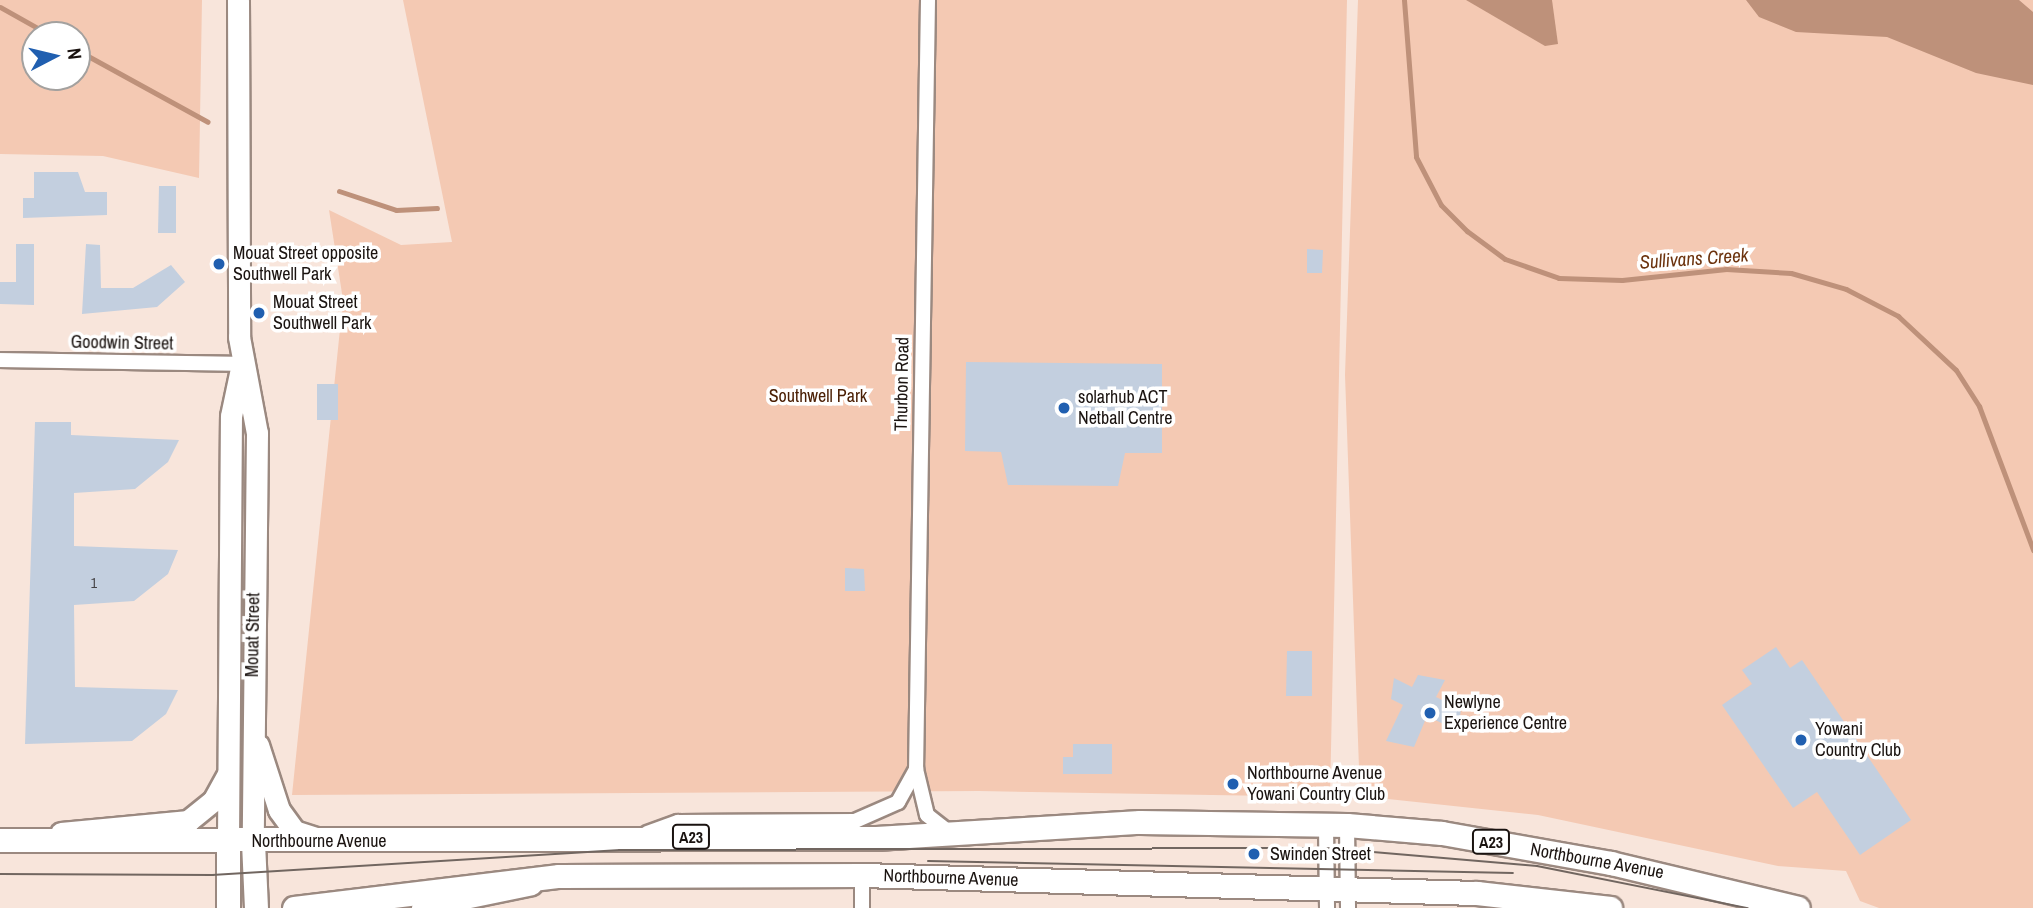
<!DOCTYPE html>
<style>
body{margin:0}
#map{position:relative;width:2033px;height:908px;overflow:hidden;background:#f8e5db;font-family:"Archivo Narrow",sans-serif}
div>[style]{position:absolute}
.green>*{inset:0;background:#f4c9b3}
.water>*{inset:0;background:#be917a}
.stream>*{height:5px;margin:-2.5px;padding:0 2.5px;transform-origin:2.5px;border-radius:2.5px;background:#be917a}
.building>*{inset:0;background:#c3cfdf}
.roads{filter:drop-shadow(2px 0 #9b8980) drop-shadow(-2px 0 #9b8980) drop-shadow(0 2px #9b8980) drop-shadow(0 -2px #9b8980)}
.minor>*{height:14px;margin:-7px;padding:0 7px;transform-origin:7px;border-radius:7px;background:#fff}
.secondary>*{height:19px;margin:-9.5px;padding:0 9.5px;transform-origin:9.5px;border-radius:9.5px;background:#fff}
.primary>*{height:21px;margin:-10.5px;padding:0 10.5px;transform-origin:10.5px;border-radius:10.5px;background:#fff}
.trunk>*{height:23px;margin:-11.5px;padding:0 11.5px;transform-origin:11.5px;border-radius:11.5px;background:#fff}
.tram>*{height:2px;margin:-1px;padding:0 1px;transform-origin:1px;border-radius:1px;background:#716660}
.dots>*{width:19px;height:19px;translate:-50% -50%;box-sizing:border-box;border:4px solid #fff;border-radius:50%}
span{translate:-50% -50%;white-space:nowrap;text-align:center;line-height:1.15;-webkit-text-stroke:7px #fff;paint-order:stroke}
.number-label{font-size:14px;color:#444244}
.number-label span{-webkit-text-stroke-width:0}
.shield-label span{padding:2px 5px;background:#fff;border:2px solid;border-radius:5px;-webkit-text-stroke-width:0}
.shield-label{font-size:16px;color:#1a1310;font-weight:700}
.poi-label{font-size:18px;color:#1a1310}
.left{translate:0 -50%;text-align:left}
.street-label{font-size:18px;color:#1a1310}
.park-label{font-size:18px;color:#4b2005}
.water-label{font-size:19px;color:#6c330e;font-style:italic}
.north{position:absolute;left:21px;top:21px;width:70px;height:70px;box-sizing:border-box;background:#fff;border:2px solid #a3a19f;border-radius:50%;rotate:83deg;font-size:19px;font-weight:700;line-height:28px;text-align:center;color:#1a1310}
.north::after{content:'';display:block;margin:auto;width:24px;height:32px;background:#205fb0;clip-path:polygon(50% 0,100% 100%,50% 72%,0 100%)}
</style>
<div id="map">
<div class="green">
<div style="clip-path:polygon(evenodd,0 0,202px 0,199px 178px,103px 156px,0 154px,0 0,77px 35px,77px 77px,35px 77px,35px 35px,77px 35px)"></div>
<div style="clip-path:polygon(403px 0,1347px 0,1330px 797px,979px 791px,292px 795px,343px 300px,329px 210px,401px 245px,452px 242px)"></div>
<div style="clip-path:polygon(1358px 0,2033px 0,2033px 908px,1879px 908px,1860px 901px,1846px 871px,1778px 866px,1538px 815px,1360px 796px,1345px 375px)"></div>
</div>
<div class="water">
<div style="clip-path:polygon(1466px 0,1552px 0,1558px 44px,1545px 46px)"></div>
<div style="clip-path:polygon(1746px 0,2019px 0,2033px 12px,2033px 85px,1976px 73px,1887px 37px,1796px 32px,1759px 17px)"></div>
</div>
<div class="stream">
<div style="left:1404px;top:0;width:157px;rotate:85.6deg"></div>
<div style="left:1416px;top:157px;width:54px;rotate:62.5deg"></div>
<div style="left:1441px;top:205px;width:37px;rotate:45deg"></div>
<div style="left:1467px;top:231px;width:47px;rotate:36.4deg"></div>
<div style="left:1505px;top:259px;width:57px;rotate:19.4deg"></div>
<div style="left:1559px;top:278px;width:63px;rotate:1.8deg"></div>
<div style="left:1622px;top:280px;width:105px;rotate:-6deg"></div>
<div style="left:1726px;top:269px;width:65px;rotate:3.5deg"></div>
<div style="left:1791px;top:273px;width:57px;rotate:16.2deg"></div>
<div style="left:1846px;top:289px;width:59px;rotate:27.4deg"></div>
<div style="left:1898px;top:316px;width:79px;rotate:43deg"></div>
<div style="left:1956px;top:370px;width:43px;rotate:57.4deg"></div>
<div style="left:1979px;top:406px;width:154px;rotate:69.4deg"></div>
<div style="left:0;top:7px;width:57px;rotate:29.2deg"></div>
<div style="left:77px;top:50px;width:149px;rotate:28.8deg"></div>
<div style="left:339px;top:191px;width:60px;rotate:18.4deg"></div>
<div style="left:396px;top:210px;width:41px;rotate:-2.8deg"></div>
</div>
<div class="building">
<div style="clip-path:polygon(34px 172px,78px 172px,85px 192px,107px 192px,107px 215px,23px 218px,23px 198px,34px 198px)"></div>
<div style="clip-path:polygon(159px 186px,176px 186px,176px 233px,158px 233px)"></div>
<div style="clip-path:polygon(16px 244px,34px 244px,34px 305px,0 304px,0 282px,16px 282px)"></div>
<div style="clip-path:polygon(86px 244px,100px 245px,101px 288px,133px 288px,171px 265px,185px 282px,157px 307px,82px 314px)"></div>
<div style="clip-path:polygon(1307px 249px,1323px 250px,1322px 273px,1307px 273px)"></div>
<div style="clip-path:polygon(966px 362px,1162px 364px,1162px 453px,1125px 453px,1118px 486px,1008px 485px,1001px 452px,965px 451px)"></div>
<div style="clip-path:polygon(317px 384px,338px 384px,338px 420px,317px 420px)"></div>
<div style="clip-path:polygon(35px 422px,71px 422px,71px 435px,179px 440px,168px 462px,135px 489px,74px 493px,74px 546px,178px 550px,168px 574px,134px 601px,74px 605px,75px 687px,178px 690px,166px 714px,132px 741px,25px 744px)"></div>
<div style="clip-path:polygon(845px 568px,864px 569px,865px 591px,845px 591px)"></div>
<div style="clip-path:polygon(1776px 647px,1790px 668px,1802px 660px,1911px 820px,1860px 855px,1817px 792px,1793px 808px,1722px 705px,1752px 684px,1742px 670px)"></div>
<div style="clip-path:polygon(1287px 651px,1312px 651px,1312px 696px,1286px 696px)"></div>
<div style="clip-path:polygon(1418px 675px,1445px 680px,1436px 697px,1461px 709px,1458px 731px,1427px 716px,1414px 747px,1386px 741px,1403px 705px,1391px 699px,1394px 678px,1412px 687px)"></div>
<div style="clip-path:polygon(1073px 744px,1112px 744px,1112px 774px,1063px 774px,1063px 757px,1073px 757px)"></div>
</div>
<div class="roads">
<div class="minor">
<div style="left:928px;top:0;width:769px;rotate:90.89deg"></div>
<div style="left:916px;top:769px;width:47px;rotate:76.6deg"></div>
<div style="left:927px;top:815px;width:28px;rotate:38deg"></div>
<div style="left:0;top:360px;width:242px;rotate:0.9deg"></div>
<div style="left:1326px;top:825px;width:83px;rotate:89.3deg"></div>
<div style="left:1347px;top:825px;width:83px;rotate:89.3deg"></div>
<div style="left:647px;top:833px;width:33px;rotate:-20deg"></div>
<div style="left:678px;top:822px;width:177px;rotate:-0.3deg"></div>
<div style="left:855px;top:821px;width:47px;rotate:-23.8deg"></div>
<div style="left:898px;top:802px;width:38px;rotate:-61deg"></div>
<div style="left:862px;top:908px;width:33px;rotate:-90deg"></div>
</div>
<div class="secondary">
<div style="left:421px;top:908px;width:113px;rotate:-11.7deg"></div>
</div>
<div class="primary">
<div style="left:238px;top:0;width:337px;rotate:89.8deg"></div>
<div style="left:239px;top:337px;width:98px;rotate:79.4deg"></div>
<div style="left:257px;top:433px;width:409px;rotate:90.6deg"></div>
<div style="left:258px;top:745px;width:68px;rotate:72.1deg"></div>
<div style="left:279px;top:810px;width:26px;rotate:54deg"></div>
<div style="left:294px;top:831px;width:23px;rotate:18deg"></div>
<div style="left:61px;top:833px;width:128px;rotate:-5.4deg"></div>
<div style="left:188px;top:821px;width:32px;rotate:-39deg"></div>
<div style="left:213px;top:801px;width:31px;rotate:-61deg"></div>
<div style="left:228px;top:842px;width:426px;rotate:-89.6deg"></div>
<div style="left:231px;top:416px;width:53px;rotate:-78.1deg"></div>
</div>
<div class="trunk">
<div style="left:0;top:840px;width:876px;rotate:-0.13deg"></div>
<div style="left:876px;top:838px;width:264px;rotate:-3.5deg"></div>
<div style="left:1140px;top:822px;width:207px;rotate:0.8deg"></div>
<div style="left:1347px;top:825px;width:95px;rotate:4.8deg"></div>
<div style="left:1442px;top:833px;width:172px;rotate:10.1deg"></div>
<div style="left:1611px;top:863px;width:192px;rotate:13.5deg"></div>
<div style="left:228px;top:842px;width:66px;rotate:90deg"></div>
<div style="left:253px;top:842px;width:66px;rotate:87.4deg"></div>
<div style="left:294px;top:908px;width:267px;rotate:-6.9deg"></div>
<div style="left:559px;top:876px;width:303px;rotate:-0.2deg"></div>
<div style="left:862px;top:875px;width:615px;rotate:1.68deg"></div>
<div style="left:1477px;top:893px;width:134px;rotate:6.4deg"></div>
</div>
</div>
<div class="tram">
<div style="left:928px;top:861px;width:585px;rotate:1.18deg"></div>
<div style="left:0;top:874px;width:213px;rotate:0.3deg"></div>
<div style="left:213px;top:875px;width:407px;rotate:-3.5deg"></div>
<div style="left:619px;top:850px;width:707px;rotate:-0.16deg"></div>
<div style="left:1326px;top:848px;width:212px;rotate:4.9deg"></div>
<div style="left:1537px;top:866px;width:215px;rotate:11.3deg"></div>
</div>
<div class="dots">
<div style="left:219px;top:264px;background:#205fb0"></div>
<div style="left:259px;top:313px;background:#205fb0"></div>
<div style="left:1064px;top:408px;background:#205fb0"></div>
<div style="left:1430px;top:713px;background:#205fb0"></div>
<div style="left:1801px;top:740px;background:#205fb0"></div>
<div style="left:1233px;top:784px;background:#205fb0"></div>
<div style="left:1254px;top:854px;background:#205fb0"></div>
</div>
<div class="number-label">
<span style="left:94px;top:583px">1</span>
</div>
<div class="shield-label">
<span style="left:691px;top:837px">A23</span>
<span style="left:1491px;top:842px">A23</span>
</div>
<div class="poi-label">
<span class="left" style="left:233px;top:264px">Mouat Street opposite<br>Southwell Park</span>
<span class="left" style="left:273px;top:313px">Mouat Street<br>Southwell Park</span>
<span class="left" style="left:1078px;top:408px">solarhub ACT<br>Netball Centre</span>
<span class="left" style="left:1444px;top:713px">Newlyne<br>Experience Centre</span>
<span class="left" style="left:1815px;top:740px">Yowani<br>Country Club</span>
<span class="left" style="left:1247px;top:784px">Northbourne Avenue<br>Yowani Country Club</span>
<span class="left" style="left:1270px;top:854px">Swinden Street</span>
</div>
<div class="street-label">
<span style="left:122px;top:343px;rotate:1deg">Goodwin Street</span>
<span style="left:902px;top:384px;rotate:-89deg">Thurbon Road</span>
<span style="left:253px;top:635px;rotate:-89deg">Mouat Street</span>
<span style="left:319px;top:841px">Northbourne Avenue</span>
<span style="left:1597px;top:861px;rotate:10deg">Northbourne Avenue</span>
<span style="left:951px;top:878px;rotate:2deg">Northbourne Avenue</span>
</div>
<div class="park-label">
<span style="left:818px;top:396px">Southwell Park</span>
</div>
<div class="water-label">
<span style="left:1694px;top:259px;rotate:-4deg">Sullivans Creek</span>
</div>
<div class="north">N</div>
</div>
